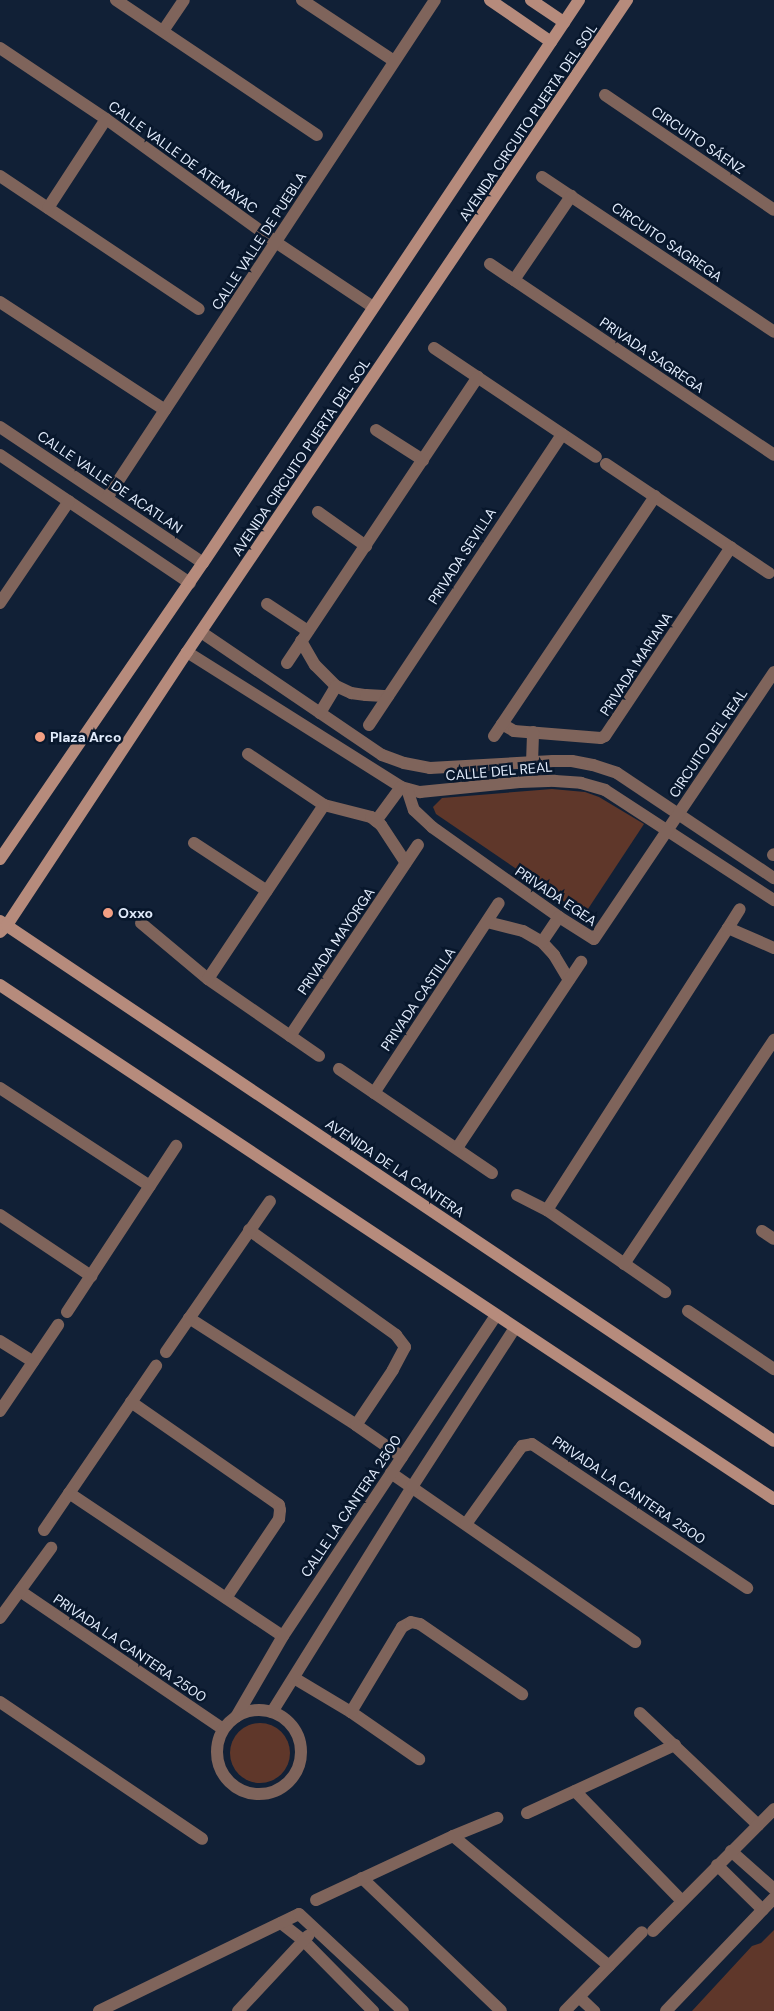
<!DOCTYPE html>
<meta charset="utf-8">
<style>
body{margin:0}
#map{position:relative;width:774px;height:2011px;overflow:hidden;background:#112036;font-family:"DM Sans",sans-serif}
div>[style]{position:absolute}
.green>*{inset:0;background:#5f372a}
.round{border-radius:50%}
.street>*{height:12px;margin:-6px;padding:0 6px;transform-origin:6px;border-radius:6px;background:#7f645b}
.street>.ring{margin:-6px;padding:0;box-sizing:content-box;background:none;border:12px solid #7f645b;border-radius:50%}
.secondary>*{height:12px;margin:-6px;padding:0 6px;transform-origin:6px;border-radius:6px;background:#b68b7c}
.dots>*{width:14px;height:14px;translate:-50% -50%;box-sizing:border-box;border:2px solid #08172c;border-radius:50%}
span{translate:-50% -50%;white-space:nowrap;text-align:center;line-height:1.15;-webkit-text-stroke:5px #08172c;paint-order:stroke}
.street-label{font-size:14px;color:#e2ecfc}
.poi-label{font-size:14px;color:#e2ecfc;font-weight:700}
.left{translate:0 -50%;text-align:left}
</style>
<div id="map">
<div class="green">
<div style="clip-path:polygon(552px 789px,585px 792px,599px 797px,644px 824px,584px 915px,436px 814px,433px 807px,442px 798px)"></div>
<div class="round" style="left:230px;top:1723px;width:60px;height:60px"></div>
<div style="clip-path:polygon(774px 1930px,774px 2011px,692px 2011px,752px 1946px,761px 1943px)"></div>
</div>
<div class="street">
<div style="left:116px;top:0;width:242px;rotate:33.9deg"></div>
<div style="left:302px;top:0;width:110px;rotate:33.5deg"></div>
<div style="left:163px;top:31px;width:37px;rotate:-56deg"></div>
<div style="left:0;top:48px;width:128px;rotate:33.8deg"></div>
<div style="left:106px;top:119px;width:211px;rotate:35.9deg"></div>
<div style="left:277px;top:243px;width:115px;rotate:33.7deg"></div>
<div style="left:605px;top:95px;width:204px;rotate:34.2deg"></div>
<div style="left:0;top:176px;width:239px;rotate:33.8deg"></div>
<div style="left:542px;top:177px;width:279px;rotate:33.7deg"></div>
<div style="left:48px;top:208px;width:106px;rotate:-56.9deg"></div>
<div style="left:490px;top:264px;width:342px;rotate:33.9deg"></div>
<div style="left:514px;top:280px;width:102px;rotate:-55.8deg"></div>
<div style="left:0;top:302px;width:197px;rotate:33.2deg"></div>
<div style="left:434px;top:348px;width:195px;rotate:33.9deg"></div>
<div style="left:0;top:427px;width:244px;rotate:33.8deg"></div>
<div style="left:376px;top:430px;width:56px;rotate:32.6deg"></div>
<div style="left:0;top:455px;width:229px;rotate:34deg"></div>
<div style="left:606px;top:464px;width:196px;rotate:33.8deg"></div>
<div style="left:107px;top:498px;width:596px;rotate:-56.63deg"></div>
<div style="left:318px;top:512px;width:59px;rotate:35.3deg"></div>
<div style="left:0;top:603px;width:123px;rotate:-55.9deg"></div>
<div style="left:267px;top:604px;width:49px;rotate:33.4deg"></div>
<div style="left:201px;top:632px;width:219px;rotate:34.2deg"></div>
<div style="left:382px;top:755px;width:23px;rotate:20deg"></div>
<div style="left:404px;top:763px;width:26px;rotate:11deg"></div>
<div style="left:430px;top:768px;width:123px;rotate:-3.3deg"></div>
<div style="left:553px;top:761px;width:19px"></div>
<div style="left:572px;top:761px;width:21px;rotate:11deg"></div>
<div style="left:593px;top:765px;width:25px;rotate:18deg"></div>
<div style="left:617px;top:773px;width:189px;rotate:33.8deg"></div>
<div style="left:301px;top:641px;width:28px;rotate:60deg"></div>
<div style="left:315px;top:665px;width:30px;rotate:45deg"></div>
<div style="left:336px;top:686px;width:17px;rotate:25deg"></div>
<div style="left:351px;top:693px;width:15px;rotate:8deg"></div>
<div style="left:366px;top:695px;width:22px;rotate:3deg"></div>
<div style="left:187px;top:652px;width:253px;rotate:32.2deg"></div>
<div style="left:401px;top:787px;width:20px;rotate:15deg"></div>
<div style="left:420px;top:792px;width:100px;rotate:-5.7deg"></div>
<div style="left:520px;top:782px;width:35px;rotate:-2deg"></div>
<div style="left:555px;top:781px;width:26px;rotate:4deg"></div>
<div style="left:581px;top:783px;width:25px;rotate:16deg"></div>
<div style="left:605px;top:790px;width:202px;rotate:33.1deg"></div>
<div style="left:287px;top:663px;width:344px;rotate:-56.3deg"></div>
<div style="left:320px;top:713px;width:31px;rotate:-59deg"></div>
<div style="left:502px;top:724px;width:14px;rotate:30deg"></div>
<div style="left:514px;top:731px;width:87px;rotate:4.6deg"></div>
<div style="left:601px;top:738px;width:4px;rotate:-27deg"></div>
<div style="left:605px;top:736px;width:227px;rotate:-56.3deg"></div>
<div style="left:369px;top:725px;width:349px;rotate:-56.4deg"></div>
<div style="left:494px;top:736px;width:289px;rotate:-56.1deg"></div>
<div style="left:248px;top:754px;width:92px;rotate:33.9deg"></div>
<div style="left:324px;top:805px;width:49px;rotate:14.3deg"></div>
<div style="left:371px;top:817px;width:13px;rotate:39deg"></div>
<div style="left:381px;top:825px;width:45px;rotate:56.7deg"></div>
<div style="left:532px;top:763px;width:31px;rotate:-88deg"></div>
<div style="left:407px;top:789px;width:22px;rotate:72deg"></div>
<div style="left:414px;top:810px;width:25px;rotate:43deg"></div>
<div style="left:432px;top:827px;width:156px;rotate:35.3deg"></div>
<div style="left:559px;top:917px;width:41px;rotate:32.2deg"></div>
<div style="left:594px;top:939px;width:322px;rotate:-56deg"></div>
<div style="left:376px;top:821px;width:42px;rotate:-53.7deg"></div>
<div style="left:194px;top:843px;width:87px;rotate:33.3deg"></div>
<div style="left:773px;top:855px;width:1px;rotate:-45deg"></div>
<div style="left:487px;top:922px;width:37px;rotate:14deg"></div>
<div style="left:523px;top:931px;width:22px;rotate:30deg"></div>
<div style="left:542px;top:942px;width:18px;rotate:47deg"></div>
<div style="left:554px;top:955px;width:29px;rotate:59deg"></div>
<div style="left:141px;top:923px;width:87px;rotate:39.9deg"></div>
<div style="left:208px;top:979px;width:135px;rotate:34.7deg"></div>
<div style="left:728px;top:928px;width:22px;rotate:-58deg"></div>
<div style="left:542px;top:942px;width:30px;rotate:-56deg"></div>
<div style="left:208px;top:979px;width:209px;rotate:-56.3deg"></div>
<div style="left:290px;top:1036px;width:230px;rotate:-56.2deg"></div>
<div style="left:339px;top:1069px;width:185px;rotate:34.2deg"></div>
<div style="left:0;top:1088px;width:179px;rotate:33.2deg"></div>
<div style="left:374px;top:1093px;width:227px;rotate:-56.7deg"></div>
<div style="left:457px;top:1148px;width:224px;rotate:-56.3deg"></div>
<div style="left:517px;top:1195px;width:34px;rotate:27deg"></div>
<div style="left:547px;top:1210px;width:144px;rotate:34.8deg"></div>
<div style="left:547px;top:1210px;width:335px;rotate:-57.3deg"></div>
<div style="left:728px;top:928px;width:50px;rotate:23.5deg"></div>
<div style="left:0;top:1215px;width:110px;rotate:33.8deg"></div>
<div style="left:249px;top:1230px;width:181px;rotate:35.5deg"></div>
<div style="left:396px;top:1335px;width:15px;rotate:53deg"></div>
<div style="left:405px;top:1347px;width:26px;rotate:118deg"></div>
<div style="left:393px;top:1370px;width:66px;rotate:123.9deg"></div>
<div style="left:762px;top:1231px;width:14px;rotate:34deg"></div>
<div style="left:624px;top:1264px;width:270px;rotate:-56.2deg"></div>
<div style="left:688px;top:1311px;width:104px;rotate:34deg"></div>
<div style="left:67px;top:1312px;width:199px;rotate:-56.7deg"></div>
<div style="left:189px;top:1318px;width:198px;rotate:32.6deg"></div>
<div style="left:356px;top:1425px;width:56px;rotate:34.8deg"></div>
<div style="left:0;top:1341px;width:39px;rotate:32deg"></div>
<div style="left:166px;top:1352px;width:183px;rotate:-55.4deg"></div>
<div style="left:131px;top:1402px;width:180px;rotate:34.8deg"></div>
<div style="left:279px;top:1505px;width:5px;rotate:79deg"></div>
<div style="left:280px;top:1510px;width:9px;rotate:96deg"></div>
<div style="left:279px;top:1519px;width:95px;rotate:123.9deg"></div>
<div style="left:0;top:1411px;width:104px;rotate:-56deg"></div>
<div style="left:391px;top:1473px;width:297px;rotate:34.7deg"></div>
<div style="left:69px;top:1493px;width:257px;rotate:33.8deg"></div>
<div style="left:466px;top:1524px;width:91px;rotate:-54.4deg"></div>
<div style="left:519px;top:1450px;width:5px;rotate:-53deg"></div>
<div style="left:522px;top:1446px;width:10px;rotate:-11deg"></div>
<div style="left:532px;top:1444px;width:259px;rotate:33.8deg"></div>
<div style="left:44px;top:1530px;width:199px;rotate:-55.7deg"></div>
<div style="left:20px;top:1591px;width:245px;rotate:34.2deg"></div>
<div style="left:0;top:1618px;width:87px;rotate:-53.9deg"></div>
<div style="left:294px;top:1678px;width:66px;rotate:30.8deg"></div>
<div style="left:351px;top:1712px;width:83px;rotate:34.7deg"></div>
<div style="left:0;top:1702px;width:244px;rotate:34.1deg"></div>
<div class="ring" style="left:217px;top:1710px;width:72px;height:72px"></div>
<div style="left:272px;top:1712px;width:265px;rotate:-58.1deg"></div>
<div style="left:412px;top:1487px;width:189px;rotate:-57.1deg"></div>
<div style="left:351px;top:1712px;width:99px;rotate:-59deg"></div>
<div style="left:402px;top:1627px;width:10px;rotate:-29deg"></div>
<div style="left:411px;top:1622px;width:9px;rotate:13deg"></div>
<div style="left:420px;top:1624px;width:124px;rotate:34.5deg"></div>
<div style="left:640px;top:1713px;width:163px;rotate:43.5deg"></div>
<div style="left:236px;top:1717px;width:94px;rotate:-59.9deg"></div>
<div style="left:283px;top:1636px;width:385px;rotate:-56.4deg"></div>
<div style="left:575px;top:1791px;width:152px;rotate:45.8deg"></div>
<div style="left:527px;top:1813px;width:163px;rotate:-24.7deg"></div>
<div style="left:453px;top:1836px;width:203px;rotate:39.8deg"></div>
<div style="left:731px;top:1851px;width:57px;rotate:41.5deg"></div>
<div style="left:717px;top:1865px;width:64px;rotate:44.4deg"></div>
<div style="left:362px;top:1878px;width:192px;rotate:43.7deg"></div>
<div style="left:316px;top:1900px;width:151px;rotate:-25deg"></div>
<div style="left:453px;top:1836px;width:48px;rotate:-22.2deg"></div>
<div style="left:281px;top:1923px;width:28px;rotate:38deg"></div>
<div style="left:303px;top:1940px;width:100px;rotate:45.4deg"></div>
<div style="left:653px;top:1931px;width:172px;rotate:-45.2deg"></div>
<div style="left:579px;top:1997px;width:21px;rotate:43deg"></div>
<div style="left:99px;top:2011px;width:222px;rotate:-25.9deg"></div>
<div style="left:299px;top:1914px;width:142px;rotate:43deg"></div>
<div style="left:238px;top:2011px;width:103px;rotate:-47deg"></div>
<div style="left:565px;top:2011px;width:110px;rotate:-45.7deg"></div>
<div style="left:666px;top:2011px;width:156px;rotate:-46.3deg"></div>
</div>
<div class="secondary">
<div style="left:490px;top:0;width:74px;rotate:34.5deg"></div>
<div style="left:531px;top:0;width:40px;rotate:34deg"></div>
<div style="left:0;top:859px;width:359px;rotate:-55.6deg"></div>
<div style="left:203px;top:563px;width:677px;rotate:-56.26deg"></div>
<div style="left:0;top:921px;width:932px;rotate:33.89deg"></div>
<div style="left:0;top:932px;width:10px;rotate:-45deg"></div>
<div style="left:7px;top:925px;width:327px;rotate:-56.6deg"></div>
<div style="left:187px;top:652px;width:787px;rotate:-55.99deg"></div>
<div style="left:0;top:985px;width:929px;rotate:33.59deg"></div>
</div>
<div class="dots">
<div style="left:40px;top:737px;background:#f39f83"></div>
<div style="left:108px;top:913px;background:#f39f83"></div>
</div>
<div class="street-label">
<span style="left:528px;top:122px;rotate:-56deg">AVENIDA CIRCUITO PUERTA DEL SOL</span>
<span style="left:698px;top:140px;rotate:34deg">CIRCUITO SÁENZ</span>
<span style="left:183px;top:157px;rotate:36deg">CALLE VALLE DE ATEMAYAC</span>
<span style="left:259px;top:241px;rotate:-57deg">CALLE VALLE DE PUEBLA</span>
<span style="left:667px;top:242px;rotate:34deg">CIRCUITO SAGREGA</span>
<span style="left:652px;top:355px;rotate:34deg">PRIVADA SAGREGA</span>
<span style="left:301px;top:457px;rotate:-56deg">AVENIDA CIRCUITO PUERTA DEL SOL</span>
<span style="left:110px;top:482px;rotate:34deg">CALLE VALLE DE ACATLAN</span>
<span style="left:462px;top:556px;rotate:-57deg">PRIVADA SEVILLA</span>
<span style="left:636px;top:664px;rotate:-57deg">PRIVADA MARIANA</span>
<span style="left:708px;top:743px;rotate:-56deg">CIRCUITO DEL REAL</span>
<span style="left:499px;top:771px;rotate:-5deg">CALLE DEL REAL</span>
<span style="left:556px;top:896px;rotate:34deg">PRIVADA EGEA</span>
<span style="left:336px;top:941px;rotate:-56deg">PRIVADA MAYORGA</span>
<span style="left:418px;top:999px;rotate:-56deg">PRIVADA CASTILLA</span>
<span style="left:395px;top:1168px;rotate:34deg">AVENIDA DE LA CANTERA</span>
<span style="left:629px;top:1490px;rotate:34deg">PRIVADA LA CANTERA 2500</span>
<span style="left:351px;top:1506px;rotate:-56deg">CALLE LA CANTERA 2500</span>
<span style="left:130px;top:1648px;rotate:34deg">PRIVADA LA CANTERA 2500</span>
</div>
<div class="poi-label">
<span class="left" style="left:50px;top:737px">Plaza Arco</span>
<span class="left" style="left:118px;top:913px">Oxxo</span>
</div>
</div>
